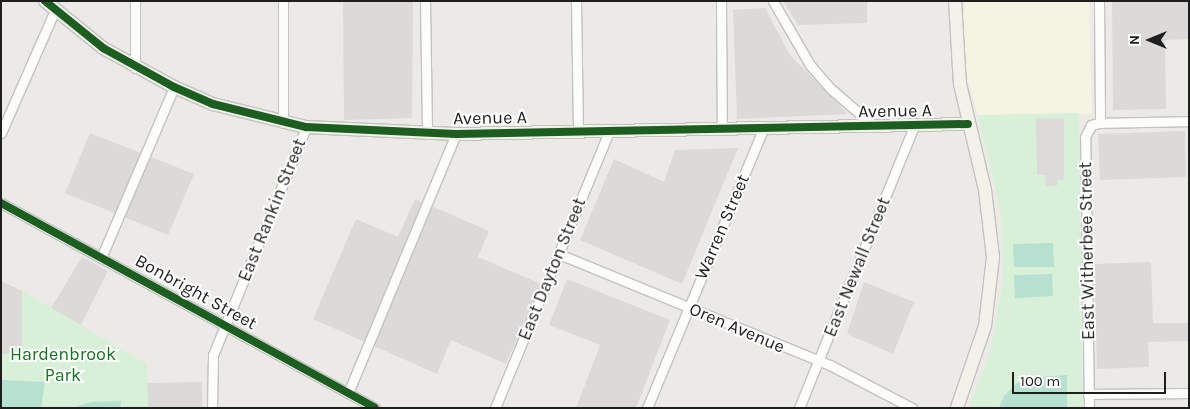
<!DOCTYPE html>
<style>
body{margin:0}
#map{position:relative;width:1190px;height:409px;overflow:hidden;background:#eceae7;font-family:Karla,sans-serif}
div>[style]{position:absolute}
.residential>*{inset:0;background:#dbdad8}
.education>*{inset:0;background:#f5f4e3}
.park>*{inset:0;background:#d7f0d7}
.pitch>*{inset:0;background:#b6e0cf}
.parking>*{inset:0;background:#dcdbda}
.roads{filter:drop-shadow(1px 0 #c3c2c1) drop-shadow(-1px 0 #c3c2c1) drop-shadow(0 1px #c3c2c1) drop-shadow(0 -1px #c3c2c1)}
.street>*{height:9px;margin:-4.5px;padding:0 4.5px;transform-origin:4.5px;border-radius:4.5px;background:#fcfcfb}
.secondary>*{height:12px;margin:-6px;padding:0 6px;transform-origin:6px;border-radius:6px;background:#f2f2eb}
.cycleway>*{height:8px;margin:-4px;padding:0 4px;transform-origin:4px;border-radius:4px;background:#1b5e20}
span{translate:-50% -50%;white-space:nowrap;text-align:center;line-height:1.15;-webkit-text-stroke:4px #fff;paint-order:stroke}
.street-label{font-size:18px;color:#1e1e1e}
.park-label{font-size:18px;color:#14741f}
.frame{position:absolute;inset:0;border:2px solid #1e1e1e;pointer-events:none}
.north{position:absolute;left:1125px;top:15px;width:50px;height:50px;-webkit-text-stroke:4px #fff;paint-order:stroke;rotate:270deg;font-size:14px;font-weight:700;line-height:20px;text-align:center;color:#1e1e1e}
.north::after{content:'';display:block;margin:auto;width:18px;height:22px;background:#1e1e1e;clip-path:polygon(50% 0,100% 100%,50% 72%,0 100%)}
.scale{position:absolute;left:1012px;top:372px;width:154px;height:22px;box-sizing:border-box;border:2px solid #1e1e1e;border-top:0;padding-left:6px;font-size:15px;line-height:18px;white-space:nowrap;color:#1e1e1e;-webkit-text-stroke:4px #fff;paint-order:stroke}
</style>
<div id="map">
<div class="residential">
<div style="clip-path:polygon(343px 1px,413px 1px,412px 118px,344px 120px)"></div>
<div style="clip-path:polygon(783px 1px,867px 1px,867px 23px,798px 25px)"></div>
<div style="clip-path:polygon(1112px 1px,1189px 1px,1189px 39px,1165px 40px,1166px 109px,1113px 110px)"></div>
<div style="clip-path:polygon(765px 8px,790px 55px,848px 114px,737px 119px,733px 10px)"></div>
<div style="clip-path:polygon(1185px 131px,1186px 177px,1100px 180px,1098px 134px)"></div>
<div style="clip-path:polygon(90px 133px,194px 174px,168px 235px,65px 193px)"></div>
<div style="clip-path:polygon(738px 148px,682px 284px,580px 240px,614px 159px,664px 182px,675px 150px)"></div>
<div style="clip-path:polygon(415px 199px,489px 231px,478px 257px,541px 284px,506px 364px,451px 340px,437px 374px,313px 319px,356px 219px,398px 237px)"></div>
<div style="clip-path:polygon(82px 257px,108px 271px,81px 325px,51px 308px)"></div>
<div style="clip-path:polygon(1151px 262px,1153px 323px,1189px 323px,1189px 341px,1148px 342px,1149px 367px,1097px 369px,1094px 264px)"></div>
<div style="clip-path:polygon(567px 279px,670px 320px,636px 408px,576px 408px,600px 345px,549px 325px)"></div>
<div style="clip-path:polygon(1px 281px,22px 291px,22px 354px,1px 354px)"></div>
<div style="clip-path:polygon(864px 282px,914px 302px,893px 354px,847px 334px)"></div>
<div style="clip-path:polygon(202px 382px,202px 408px,148px 408px,147px 383px)"></div>
</div>
<div class="education">
<div style="clip-path:polygon(964px 1px,1089px 1px,1092px 114px,978px 115px,965px 71px)"></div>
</div>
<div class="park">
<div style="clip-path:polygon(1079px 113px,1083px 408px,969px 408px,990px 352px,1003px 281px,1001px 214px,978px 115px)"></div>
<div style="clip-path:polygon(22px 291px,147px 364px,148px 408px,1px 408px,1px 354px,22px 353px)"></div>
</div>
<div class="pitch">
<div style="clip-path:polygon(1053px 243px,1054px 267px,1014px 267px,1013px 244px)"></div>
<div style="clip-path:polygon(1052px 274px,1053px 296px,1015px 298px,1014px 275px)"></div>
<div style="clip-path:polygon(1067px 375px,1067px 408px,999px 408px,1004px 396px,1017px 383px,1039px 377px)"></div>
<div style="clip-path:polygon(1px 380px,45px 382px,41px 408px,1px 408px)"></div>
<div style="clip-path:polygon(121px 401px,120px 408px,73px 408px,91px 402px)"></div>
</div>
<div class="parking">
<div style="clip-path:polygon(1064px 118px,1064px 180px,1057px 180px,1057px 186px,1046px 186px,1045px 175px,1037px 175px,1036px 119px)"></div>
</div>
<div class="roads">
<div class="street">
<div style="left:135px;top:1px;width:67px;rotate:90deg"></div>
<div style="left:283px;top:1px;width:122px;rotate:90deg"></div>
<div style="left:425px;top:1px;width:133px;rotate:89.1deg"></div>
<div style="left:576px;top:1px;width:131px;rotate:89.1deg"></div>
<div style="left:721px;top:1px;width:128px;rotate:89.6deg"></div>
<div style="left:773px;top:1px;width:74px;rotate:60deg"></div>
<div style="left:810px;top:65px;width:32px;rotate:49deg"></div>
<div style="left:831px;top:89px;width:57px;rotate:40.7deg"></div>
<div style="left:1099px;top:1px;width:122px;rotate:89.5deg"></div>
<div style="left:1px;top:133px;width:134px;rotate:-66.3deg"></div>
<div style="left:1px;top:203px;width:426px;rotate:28.7deg"></div>
<div style="left:559px;top:254px;width:293px;rotate:22.3deg"></div>
<div style="left:830px;top:365px;width:93px;rotate:27.7deg"></div>
<div style="left:101px;top:258px;width:186px;rotate:-66.9deg"></div>
<div style="left:348px;top:393px;width:281px;rotate:-67.4deg"></div>
<div style="left:1088px;top:394px;width:101px;rotate:-0.6deg"></div>
<div style="left:212px;top:408px;width:53px;rotate:-88.9deg"></div>
<div style="left:213px;top:355px;width:246px;rotate:-67.8deg"></div>
<div style="left:495px;top:408px;width:300px;rotate:-67.6deg"></div>
<div style="left:647px;top:408px;width:302px;rotate:-67.4deg"></div>
<div style="left:799px;top:408px;width:305px;rotate:-67.8deg"></div>
<div style="left:1089px;top:408px;width:271px;rotate:-90.8deg"></div>
<div style="left:1085px;top:137px;width:13px;rotate:-63deg"></div>
<div style="left:1091px;top:125px;width:9px;rotate:-13deg"></div>
<div style="left:1100px;top:123px;width:89px;rotate:-1.3deg"></div>
</div>
<div class="secondary">
<div style="left:45px;top:1px;width:75px;rotate:39deg"></div>
<div style="left:103px;top:48px;width:81px;rotate:28.8deg"></div>
<div style="left:174px;top:87px;width:43px;rotate:23.6deg"></div>
<div style="left:213px;top:104px;width:96px;rotate:13.9deg"></div>
<div style="left:306px;top:127px;width:150px;rotate:2.7deg"></div>
<div style="left:456px;top:134px;width:512px;rotate:-1.12deg"></div>
<div style="left:955px;top:1px;width:83px;rotate:86.6deg"></div>
<div style="left:960px;top:84px;width:109px;rotate:76.7deg"></div>
<div style="left:985px;top:190px;width:67px;rotate:83.2deg"></div>
<div style="left:993px;top:257px;width:69px;rotate:96.6deg"></div>
<div style="left:985px;top:326px;width:87px;rotate:108.9deg"></div>
</div>
</div>
<div class="cycleway">
<div style="left:45px;top:1px;width:75px;rotate:39deg"></div>
<div style="left:103px;top:48px;width:81px;rotate:28.8deg"></div>
<div style="left:174px;top:87px;width:43px;rotate:23.6deg"></div>
<div style="left:213px;top:104px;width:96px;rotate:13.9deg"></div>
<div style="left:306px;top:127px;width:150px;rotate:2.7deg"></div>
<div style="left:456px;top:134px;width:512px;rotate:-1.12deg"></div>
<div style="left:1px;top:203px;width:426px;rotate:28.7deg"></div>
</div>
<div class="street-label">
<span style="left:895px;top:111px;rotate:-1deg">Avenue A</span>
<span style="left:490px;top:118px;rotate:-1deg">Avenue A</span>
<span style="left:272px;top:210px;rotate:-68deg">East Rankin Street</span>
<span style="left:722px;top:227px;rotate:-67deg">Warren Street</span>
<span style="left:1087px;top:251px;rotate:-91deg">East Witherbee Street</span>
<span style="left:857px;top:267px;rotate:-68deg">East Newall Street</span>
<span style="left:552px;top:269px;rotate:-68deg">East Dayton Street</span>
<span style="left:196px;top:292px;rotate:29deg">Bonbright Street</span>
<span style="left:737px;top:328px;rotate:23deg">Oren Avenue</span>
</div>
<div class="park-label">
<span style="left:63px;top:365px">Hardenbrook<br>Park</span>
</div>
<div class="frame"></div>
<div class="north">N</div>
<div class="scale">100 m</div>
</div>
